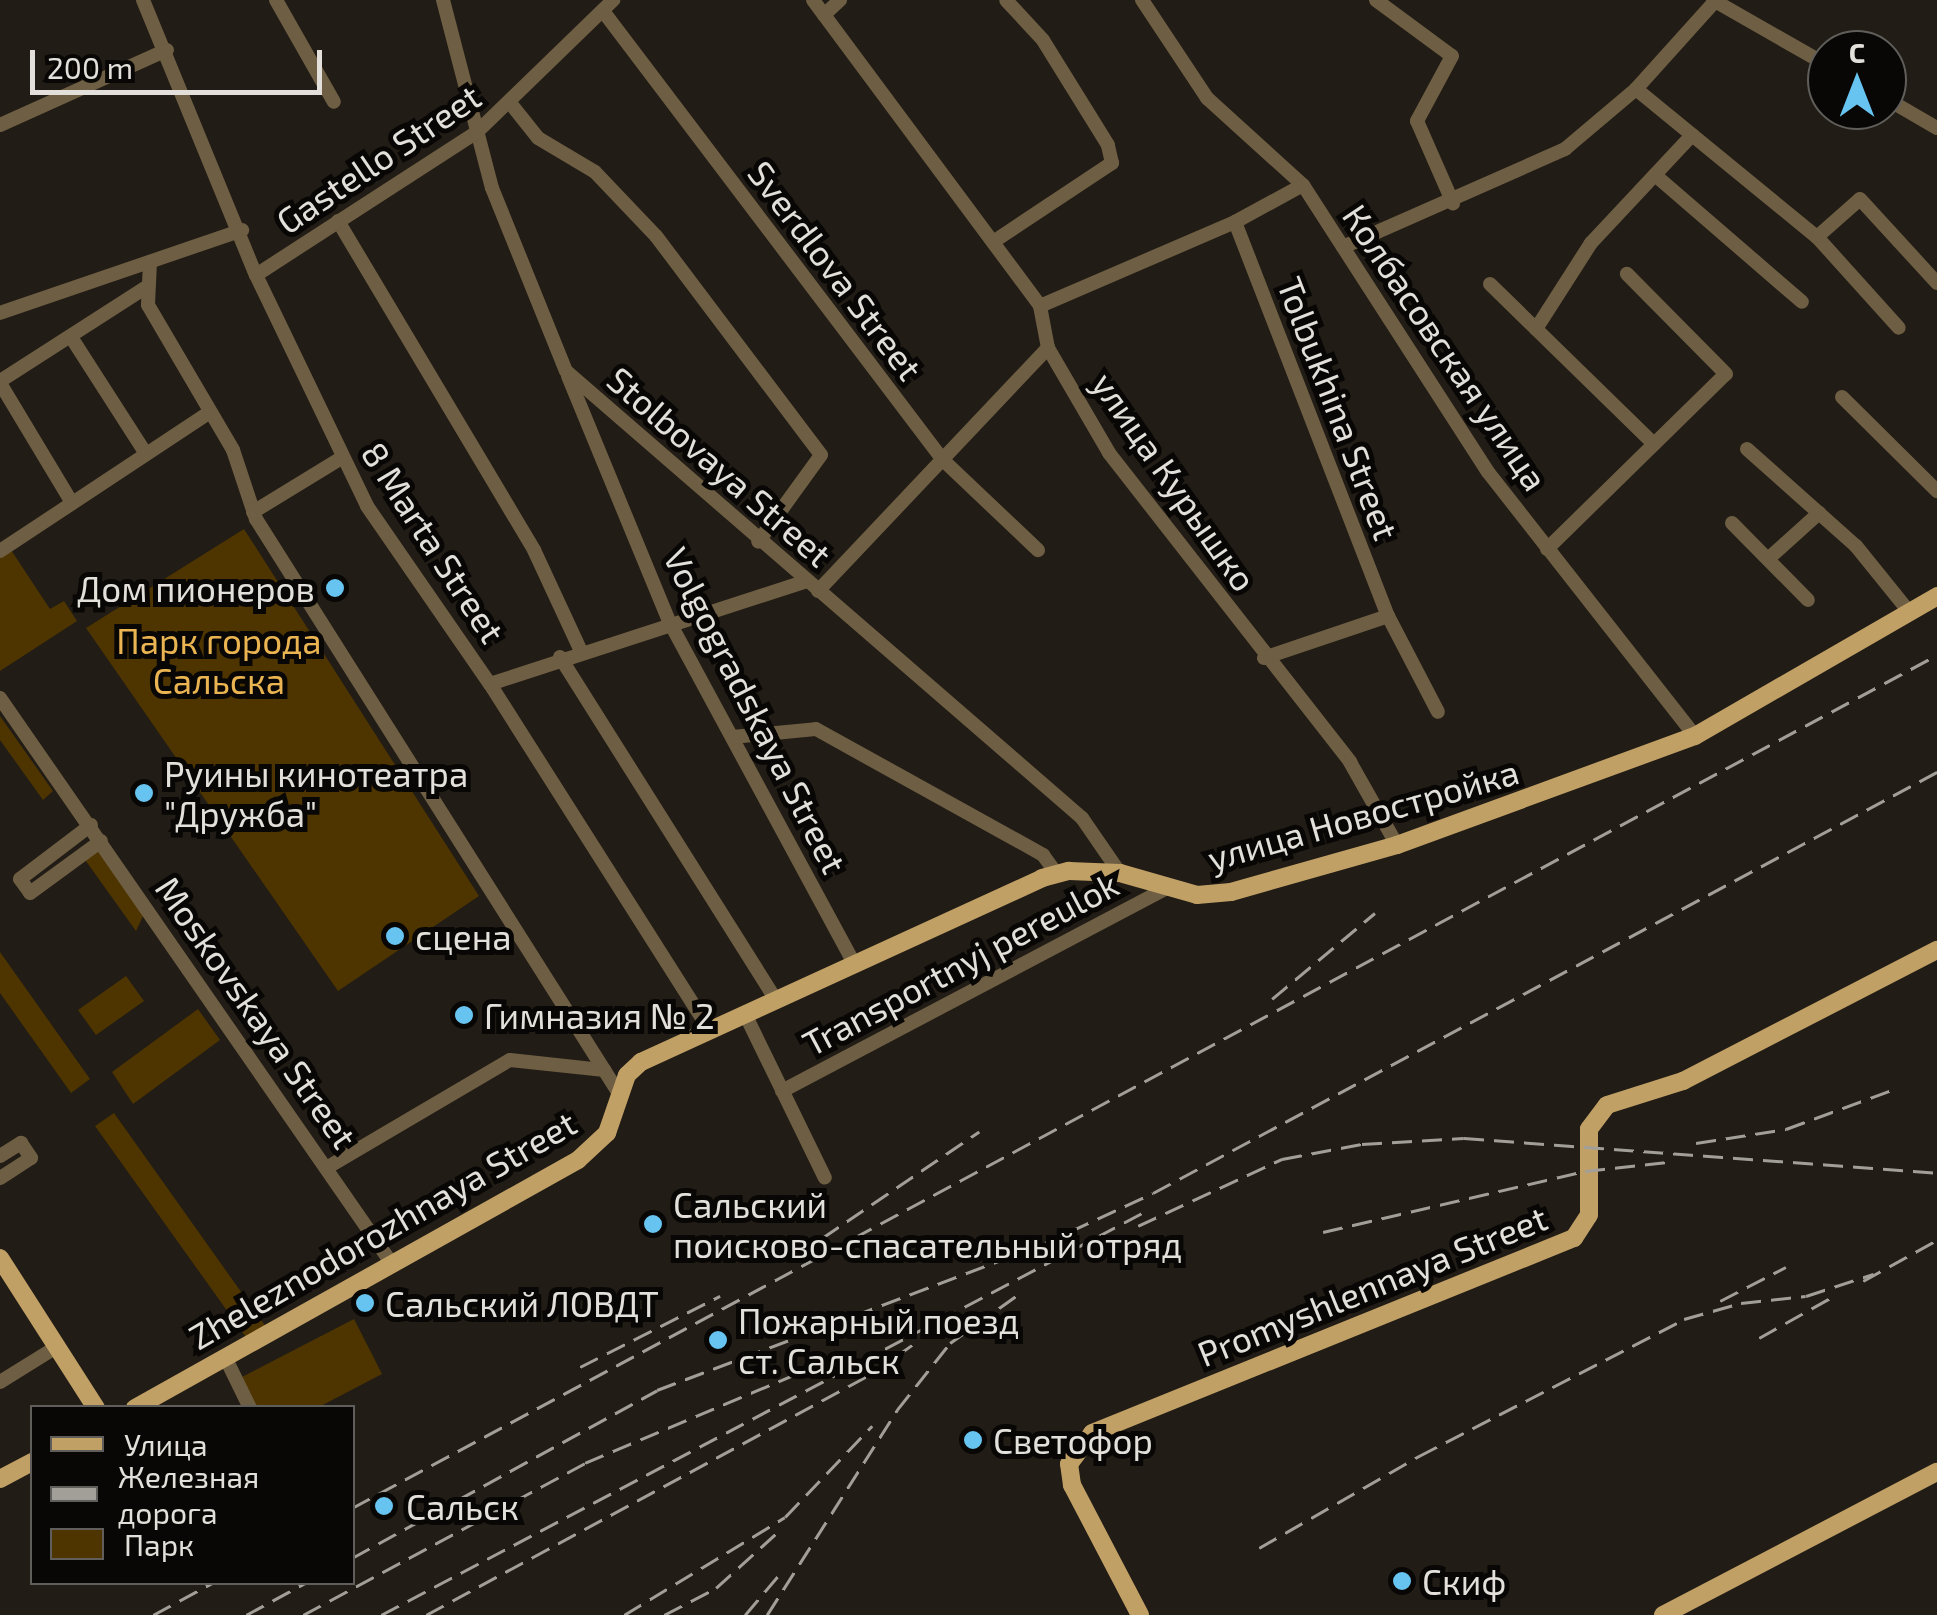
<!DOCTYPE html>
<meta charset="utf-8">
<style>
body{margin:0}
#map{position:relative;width:1937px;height:1615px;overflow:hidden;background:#211c15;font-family:"Exo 2",sans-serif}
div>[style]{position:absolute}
.green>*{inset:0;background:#4e3500}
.minor>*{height:14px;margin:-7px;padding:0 7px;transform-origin:7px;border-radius:7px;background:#6e5e43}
.major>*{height:18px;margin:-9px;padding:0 9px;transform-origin:9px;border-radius:9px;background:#c1a066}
.rail>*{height:2.5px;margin-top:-1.25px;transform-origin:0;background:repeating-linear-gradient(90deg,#a29f99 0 20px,transparent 0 30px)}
.dots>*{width:28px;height:28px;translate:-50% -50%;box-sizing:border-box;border:5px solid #090705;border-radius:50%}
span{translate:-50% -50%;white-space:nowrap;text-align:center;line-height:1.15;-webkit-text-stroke:10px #090705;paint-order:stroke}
.street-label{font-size:35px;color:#e3e0db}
.poi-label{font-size:35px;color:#e3e0db}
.right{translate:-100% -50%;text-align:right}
.left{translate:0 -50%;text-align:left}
.park-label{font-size:35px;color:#e9b451}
.legend{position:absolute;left:30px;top:1405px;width:325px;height:180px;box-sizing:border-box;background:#090705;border:2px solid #605e5b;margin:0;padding:12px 18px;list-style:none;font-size:30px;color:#e3e0db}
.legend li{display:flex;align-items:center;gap:20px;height:50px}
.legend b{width:50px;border:2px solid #605e5b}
.north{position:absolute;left:1807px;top:30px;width:100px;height:100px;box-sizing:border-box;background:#090705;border:2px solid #605e5b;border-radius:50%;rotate:0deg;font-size:28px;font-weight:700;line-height:40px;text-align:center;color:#e3e0db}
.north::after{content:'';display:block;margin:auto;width:35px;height:45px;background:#67c4f0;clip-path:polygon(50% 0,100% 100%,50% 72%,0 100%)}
.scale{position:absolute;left:30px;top:50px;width:292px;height:45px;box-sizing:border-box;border:5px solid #e3e0db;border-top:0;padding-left:12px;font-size:30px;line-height:35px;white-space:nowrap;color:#e3e0db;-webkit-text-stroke:8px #090705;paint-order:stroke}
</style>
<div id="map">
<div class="green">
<div style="clip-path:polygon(244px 529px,479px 896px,338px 991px,86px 628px)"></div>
<div style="clip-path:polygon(9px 547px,50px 609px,64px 601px,77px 621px,0 671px,0 553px)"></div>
<div style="clip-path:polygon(0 716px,53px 791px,43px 800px,0 740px)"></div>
<div style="clip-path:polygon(96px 848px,144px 914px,136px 931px,83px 857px)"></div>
<div style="clip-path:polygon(0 952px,90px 1079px,71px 1093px,0 993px)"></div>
<div style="clip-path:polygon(126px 976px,144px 1001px,96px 1035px,78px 1010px)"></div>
<div style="clip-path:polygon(198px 1009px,220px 1040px,133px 1104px,112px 1072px)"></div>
<div style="clip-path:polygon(114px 1113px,266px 1327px,248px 1340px,95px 1126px)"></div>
<div style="clip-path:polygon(354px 1319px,382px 1374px,317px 1408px,256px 1407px,240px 1378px)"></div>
</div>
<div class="minor">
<div style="left:143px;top:0;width:297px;rotate:67.7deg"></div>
<div style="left:256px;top:275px;width:256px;rotate:64.3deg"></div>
<div style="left:367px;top:506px;width:216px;rotate:55.4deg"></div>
<div style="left:490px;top:684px;width:410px;rotate:57.6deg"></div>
<div style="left:276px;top:0;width:117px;rotate:60.4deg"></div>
<div style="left:443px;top:0;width:194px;rotate:75.4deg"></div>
<div style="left:492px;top:188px;width:197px;rotate:68deg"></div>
<div style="left:566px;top:371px;width:683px;rotate:40.9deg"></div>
<div style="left:1082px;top:818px;width:67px;rotate:55.4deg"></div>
<div style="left:813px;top:0;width:381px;rotate:53.4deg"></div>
<div style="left:1040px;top:306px;width:43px;rotate:79.2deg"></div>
<div style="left:1048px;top:348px;width:121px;rotate:59.8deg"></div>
<div style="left:1109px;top:453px;width:392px;rotate:52deg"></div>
<div style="left:1350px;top:762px;width:95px;rotate:60.5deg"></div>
<div style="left:1142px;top:0;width:118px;rotate:56.4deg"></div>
<div style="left:1207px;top:98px;width:130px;rotate:42.2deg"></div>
<div style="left:1303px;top:185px;width:341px;rotate:57.2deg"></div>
<div style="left:1488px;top:472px;width:335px;rotate:51.9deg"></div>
<div style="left:1376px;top:0;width:94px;rotate:36.4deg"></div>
<div style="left:1452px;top:56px;width:74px;rotate:118.3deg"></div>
<div style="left:1417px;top:121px;width:90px;rotate:66.3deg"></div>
<div style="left:1713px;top:0;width:131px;rotate:29.7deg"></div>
<div style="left:603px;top:11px;width:563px;rotate:52.87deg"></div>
<div style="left:943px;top:460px;width:131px;rotate:43.5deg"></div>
<div style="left:824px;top:15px;width:22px;rotate:-43deg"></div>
<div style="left:1636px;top:89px;width:234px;rotate:39.3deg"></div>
<div style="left:1817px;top:237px;width:122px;rotate:48deg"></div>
<div style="left:1887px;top:99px;width:58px;rotate:30.1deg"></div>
<div style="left:511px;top:104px;width:43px;rotate:51.5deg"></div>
<div style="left:538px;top:138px;width:66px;rotate:30.8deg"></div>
<div style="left:595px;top:172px;width:88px;rotate:46.4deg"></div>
<div style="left:656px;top:236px;width:274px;rotate:53deg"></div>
<div style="left:821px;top:455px;width:107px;rotate:125.9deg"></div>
<div style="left:0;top:125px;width:183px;rotate:-24.2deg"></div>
<div style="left:1655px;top:175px;width:194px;rotate:40.8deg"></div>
<div style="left:338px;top:221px;width:383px;rotate:59.2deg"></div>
<div style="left:534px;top:550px;width:109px;rotate:65.1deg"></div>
<div style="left:1235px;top:222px;width:423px;rotate:68.8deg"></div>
<div style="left:1388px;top:616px;width:108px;rotate:62.5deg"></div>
<div style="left:1817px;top:237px;width:57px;rotate:-41.5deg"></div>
<div style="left:1860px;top:199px;width:114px;rotate:47.5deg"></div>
<div style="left:993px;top:242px;width:143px;rotate:-33.6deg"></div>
<div style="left:1112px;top:163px;width:18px;rotate:-103deg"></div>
<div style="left:1108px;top:145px;width:123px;rotate:-121.8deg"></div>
<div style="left:1043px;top:40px;width:54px;rotate:-132.8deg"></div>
<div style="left:1343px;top:247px;width:243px;rotate:-23.8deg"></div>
<div style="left:1565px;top:149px;width:93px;rotate:-40.2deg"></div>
<div style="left:1636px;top:89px;width:120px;rotate:-48deg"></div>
<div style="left:150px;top:262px;width:43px;rotate:92.7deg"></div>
<div style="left:148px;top:305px;width:168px;rotate:59.6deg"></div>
<div style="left:233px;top:450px;width:73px;rotate:71.6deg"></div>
<div style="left:256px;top:519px;width:681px;rotate:57.71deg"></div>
<div style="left:256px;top:275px;width:263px;rotate:-32.9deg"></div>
<div style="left:477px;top:132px;width:190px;rotate:-44.1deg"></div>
<div style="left:1490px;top:284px;width:229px;rotate:44.3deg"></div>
<div style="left:1040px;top:306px;width:212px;rotate:-23.3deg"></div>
<div style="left:1235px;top:222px;width:77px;rotate:-28.6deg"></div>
<div style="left:0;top:313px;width:256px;rotate:-18.9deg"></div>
<div style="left:1536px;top:329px;width:102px;rotate:-57.4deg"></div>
<div style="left:1591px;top:243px;width:148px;rotate:-46.9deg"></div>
<div style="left:71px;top:337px;width:139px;rotate:57.3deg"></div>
<div style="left:568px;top:376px;width:267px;rotate:67.6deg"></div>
<div style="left:670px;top:623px;width:387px;rotate:61.6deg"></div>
<div style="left:0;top:381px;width:172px;rotate:-32.7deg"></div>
<div style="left:0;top:383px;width:140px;rotate:59deg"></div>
<div style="left:1842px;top:397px;width:134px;rotate:44.7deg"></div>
<div style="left:1747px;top:449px;width:146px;rotate:41.7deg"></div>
<div style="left:1856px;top:546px;width:86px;rotate:51.1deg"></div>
<div style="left:253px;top:512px;width:105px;rotate:-31.4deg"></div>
<div style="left:1732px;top:523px;width:108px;rotate:45.4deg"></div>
<div style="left:1547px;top:549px;width:250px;rotate:-44.4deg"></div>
<div style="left:1726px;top:374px;width:141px;rotate:-134.7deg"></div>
<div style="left:0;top:551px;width:248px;rotate:-33.5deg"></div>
<div style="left:1768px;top:559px;width:69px;rotate:-42deg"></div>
<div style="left:818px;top:591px;width:335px;rotate:-46.6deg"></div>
<div style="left:560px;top:657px;width:405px;rotate:57.8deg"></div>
<div style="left:1264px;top:658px;width:131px;rotate:-18.7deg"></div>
<div style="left:490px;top:684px;width:330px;rotate:-18deg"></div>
<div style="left:0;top:698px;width:688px;rotate:55.29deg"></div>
<div style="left:732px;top:737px;width:84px;rotate:-5.4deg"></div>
<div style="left:816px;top:729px;width:260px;rotate:29deg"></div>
<div style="left:1043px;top:855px;width:24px;rotate:54deg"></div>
<div style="left:91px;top:825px;width:89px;rotate:142.7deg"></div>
<div style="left:20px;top:879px;width:17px;rotate:54deg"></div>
<div style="left:30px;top:893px;width:88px;rotate:-36.2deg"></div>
<div style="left:745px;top:1014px;width:182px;rotate:64deg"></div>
<div style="left:782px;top:1091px;width:435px;rotate:-27.8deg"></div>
<div style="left:0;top:1156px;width:25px;rotate:-32deg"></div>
<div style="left:21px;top:1143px;width:18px;rotate:56deg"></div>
<div style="left:31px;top:1158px;width:37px;rotate:147deg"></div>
<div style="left:328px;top:1167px;width:211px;rotate:-30.5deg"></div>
<div style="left:510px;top:1060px;width:95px;rotate:6.1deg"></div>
<div style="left:226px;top:1359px;width:55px;rotate:63.9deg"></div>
<div style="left:0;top:1382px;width:68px;rotate:-31.8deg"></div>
</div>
<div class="major">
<div style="left:0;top:1258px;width:178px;rotate:57.4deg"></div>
<div style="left:135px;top:1408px;width:508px;rotate:-29.24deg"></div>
<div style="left:578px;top:1160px;width:40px;rotate:-43deg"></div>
<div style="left:607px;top:1133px;width:61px;rotate:-71deg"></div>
<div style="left:627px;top:1075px;width:19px;rotate:-43deg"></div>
<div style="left:641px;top:1062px;width:441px;rotate:-24.6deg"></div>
<div style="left:1042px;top:878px;width:28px;rotate:-15deg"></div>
<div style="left:1069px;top:871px;width:51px;rotate:2.2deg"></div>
<div style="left:1120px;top:873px;width:80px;rotate:15.9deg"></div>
<div style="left:1197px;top:895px;width:34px;rotate:-5deg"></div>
<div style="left:1231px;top:892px;width:173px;rotate:-15.8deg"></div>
<div style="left:1397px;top:845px;width:317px;rotate:-20.1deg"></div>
<div style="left:1695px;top:736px;width:280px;rotate:-30deg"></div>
<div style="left:0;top:1479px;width:36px;rotate:-28deg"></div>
<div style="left:1140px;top:1615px;width:147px;rotate:-117.6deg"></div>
<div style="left:1072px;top:1485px;width:21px;rotate:-98deg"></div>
<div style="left:1069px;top:1464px;width:39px;rotate:-53deg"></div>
<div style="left:1092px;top:1433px;width:520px;rotate:-22.03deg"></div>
<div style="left:1574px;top:1238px;width:27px;rotate:-57deg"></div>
<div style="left:1589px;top:1215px;width:86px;rotate:-90deg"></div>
<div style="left:1589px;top:1129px;width:30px;rotate:-53deg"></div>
<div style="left:1607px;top:1105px;width:80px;rotate:-17.5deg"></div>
<div style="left:1683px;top:1081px;width:286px;rotate:-27.3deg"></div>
<div style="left:1663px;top:1615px;width:309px;rotate:-27.6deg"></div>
</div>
<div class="rail">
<div style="left:1272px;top:999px;width:134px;rotate:-39.9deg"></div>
<div style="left:1696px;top:1143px;width:91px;rotate:-8.8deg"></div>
<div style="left:1786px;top:1129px;width:113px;rotate:-20.2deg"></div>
<div style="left:1138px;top:1226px;width:159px;rotate:-25deg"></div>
<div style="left:1282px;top:1159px;width:81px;rotate:-10.6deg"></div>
<div style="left:1362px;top:1144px;width:102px;rotate:-3.4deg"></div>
<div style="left:1464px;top:1138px;width:474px;rotate:4.2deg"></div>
<div style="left:1323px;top:1232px;width:269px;rotate:-13.1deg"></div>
<div style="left:1585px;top:1171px;width:83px;rotate:-6.2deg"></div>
<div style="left:797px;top:1255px;width:220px;rotate:-34.1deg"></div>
<div style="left:1863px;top:1281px;width:85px;rotate:-29deg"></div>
<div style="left:1720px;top:1301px;width:74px;rotate:-27.3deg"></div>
<div style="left:1759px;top:1338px;width:84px;rotate:-29.3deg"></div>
<div style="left:580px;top:1367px;width:157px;rotate:-26.9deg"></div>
<div style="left:352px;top:1508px;width:1800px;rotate:-28.29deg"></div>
<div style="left:1259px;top:1548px;width:185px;rotate:-29.9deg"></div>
<div style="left:1419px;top:1456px;width:298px;rotate:-27.3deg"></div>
<div style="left:1684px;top:1319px;width:59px;rotate:-15.7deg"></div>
<div style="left:1741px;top:1303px;width:65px;rotate:-6.1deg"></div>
<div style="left:1806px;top:1296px;width:71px;rotate:-18.2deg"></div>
<div style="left:352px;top:1558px;width:348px;rotate:-28.8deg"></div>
<div style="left:657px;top:1390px;width:413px;rotate:-20.7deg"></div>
<div style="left:1043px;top:1244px;width:121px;rotate:-24.9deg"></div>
<div style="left:1153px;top:1193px;width:890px;rotate:-28.24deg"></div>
<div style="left:153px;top:1615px;width:69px;rotate:-28.4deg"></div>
<div style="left:246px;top:1615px;width:69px;rotate:-28.4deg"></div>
<div style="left:303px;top:1615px;width:320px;rotate:-28.3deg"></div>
<div style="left:585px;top:1463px;width:265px;rotate:-22.9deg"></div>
<div style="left:381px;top:1615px;width:865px;rotate:-27.84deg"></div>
<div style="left:426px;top:1615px;width:506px;rotate:-28.44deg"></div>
<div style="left:871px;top:1374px;width:59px;rotate:-35.3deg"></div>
<div style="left:624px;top:1615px;width:188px;rotate:-31.3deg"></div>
<div style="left:785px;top:1517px;width:126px;rotate:-46.3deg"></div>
<div style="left:664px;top:1615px;width:59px;rotate:-27.4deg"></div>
<div style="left:716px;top:1588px;width:86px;rotate:-42.2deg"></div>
<div style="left:745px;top:1615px;width:51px;rotate:-49.8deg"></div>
<div style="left:767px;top:1615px;width:243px;rotate:-57.6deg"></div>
<div style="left:897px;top:1410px;width:85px;rotate:-51.7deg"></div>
<div style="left:950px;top:1343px;width:81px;rotate:-35.5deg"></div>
</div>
<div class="dots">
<div style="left:335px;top:588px;background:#67c4f0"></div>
<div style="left:144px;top:793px;background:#67c4f0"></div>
<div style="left:395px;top:936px;background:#67c4f0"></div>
<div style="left:464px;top:1015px;background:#67c4f0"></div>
<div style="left:653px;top:1224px;background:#67c4f0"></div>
<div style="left:365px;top:1303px;background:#67c4f0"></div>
<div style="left:718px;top:1340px;background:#67c4f0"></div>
<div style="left:973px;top:1440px;background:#67c4f0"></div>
<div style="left:384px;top:1506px;background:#67c4f0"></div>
<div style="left:1402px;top:1581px;background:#67c4f0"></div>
</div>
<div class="street-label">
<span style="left:378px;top:158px;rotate:-34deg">Gastello Street</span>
<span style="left:836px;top:270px;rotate:53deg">Sverdlova Street</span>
<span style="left:1446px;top:347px;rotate:56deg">Колбасовская улица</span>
<span style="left:1339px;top:408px;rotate:69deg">Tolbukhina Street</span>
<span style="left:720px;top:466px;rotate:41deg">Stolbovaya Street</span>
<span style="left:1175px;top:481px;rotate:55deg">улица Курышко</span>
<span style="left:434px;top:542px;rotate:57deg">8 Marta Street</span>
<span style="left:756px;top:710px;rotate:63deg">Volgogradskaya Street</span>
<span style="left:1363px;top:814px;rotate:-16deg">улица Новостройка</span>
<span style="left:960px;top:963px;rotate:-28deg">Transportnyj pereulok</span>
<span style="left:257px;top:1012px;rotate:55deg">Moskovskaya Street</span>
<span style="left:382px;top:1229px;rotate:-30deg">Zheleznodorozhnaya Street</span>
<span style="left:1372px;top:1285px;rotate:-22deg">Promyshlennaya Street</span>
</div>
<div class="poi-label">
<span class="right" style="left:315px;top:588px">Дом пионеров</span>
<span class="left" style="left:164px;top:793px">Руины кинотеатра<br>"Дружба"</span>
<span class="left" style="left:415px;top:936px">сцена</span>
<span class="left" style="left:484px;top:1015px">Гимназия № 2</span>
<span class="left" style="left:673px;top:1224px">Сальский<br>поисково-спасательный отряд</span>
<span class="left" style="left:385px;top:1303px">Сальский ЛОВДТ</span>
<span class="left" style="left:738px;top:1340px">Пожарный поезд<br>ст. Сальск</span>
<span class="left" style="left:993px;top:1440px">Светофор</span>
<span class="left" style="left:406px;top:1506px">Сальск</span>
<span class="left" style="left:1422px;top:1581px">Скиф</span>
</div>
<div class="park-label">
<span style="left:219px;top:660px">Парк города<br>Сальска</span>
</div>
<ul class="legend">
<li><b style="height:12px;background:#c1a066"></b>Улица</li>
<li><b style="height:12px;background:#a29f99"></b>Железная дорога</li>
<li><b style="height:28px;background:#4e3500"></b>Парк</li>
</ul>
<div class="north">С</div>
<div class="scale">200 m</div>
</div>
